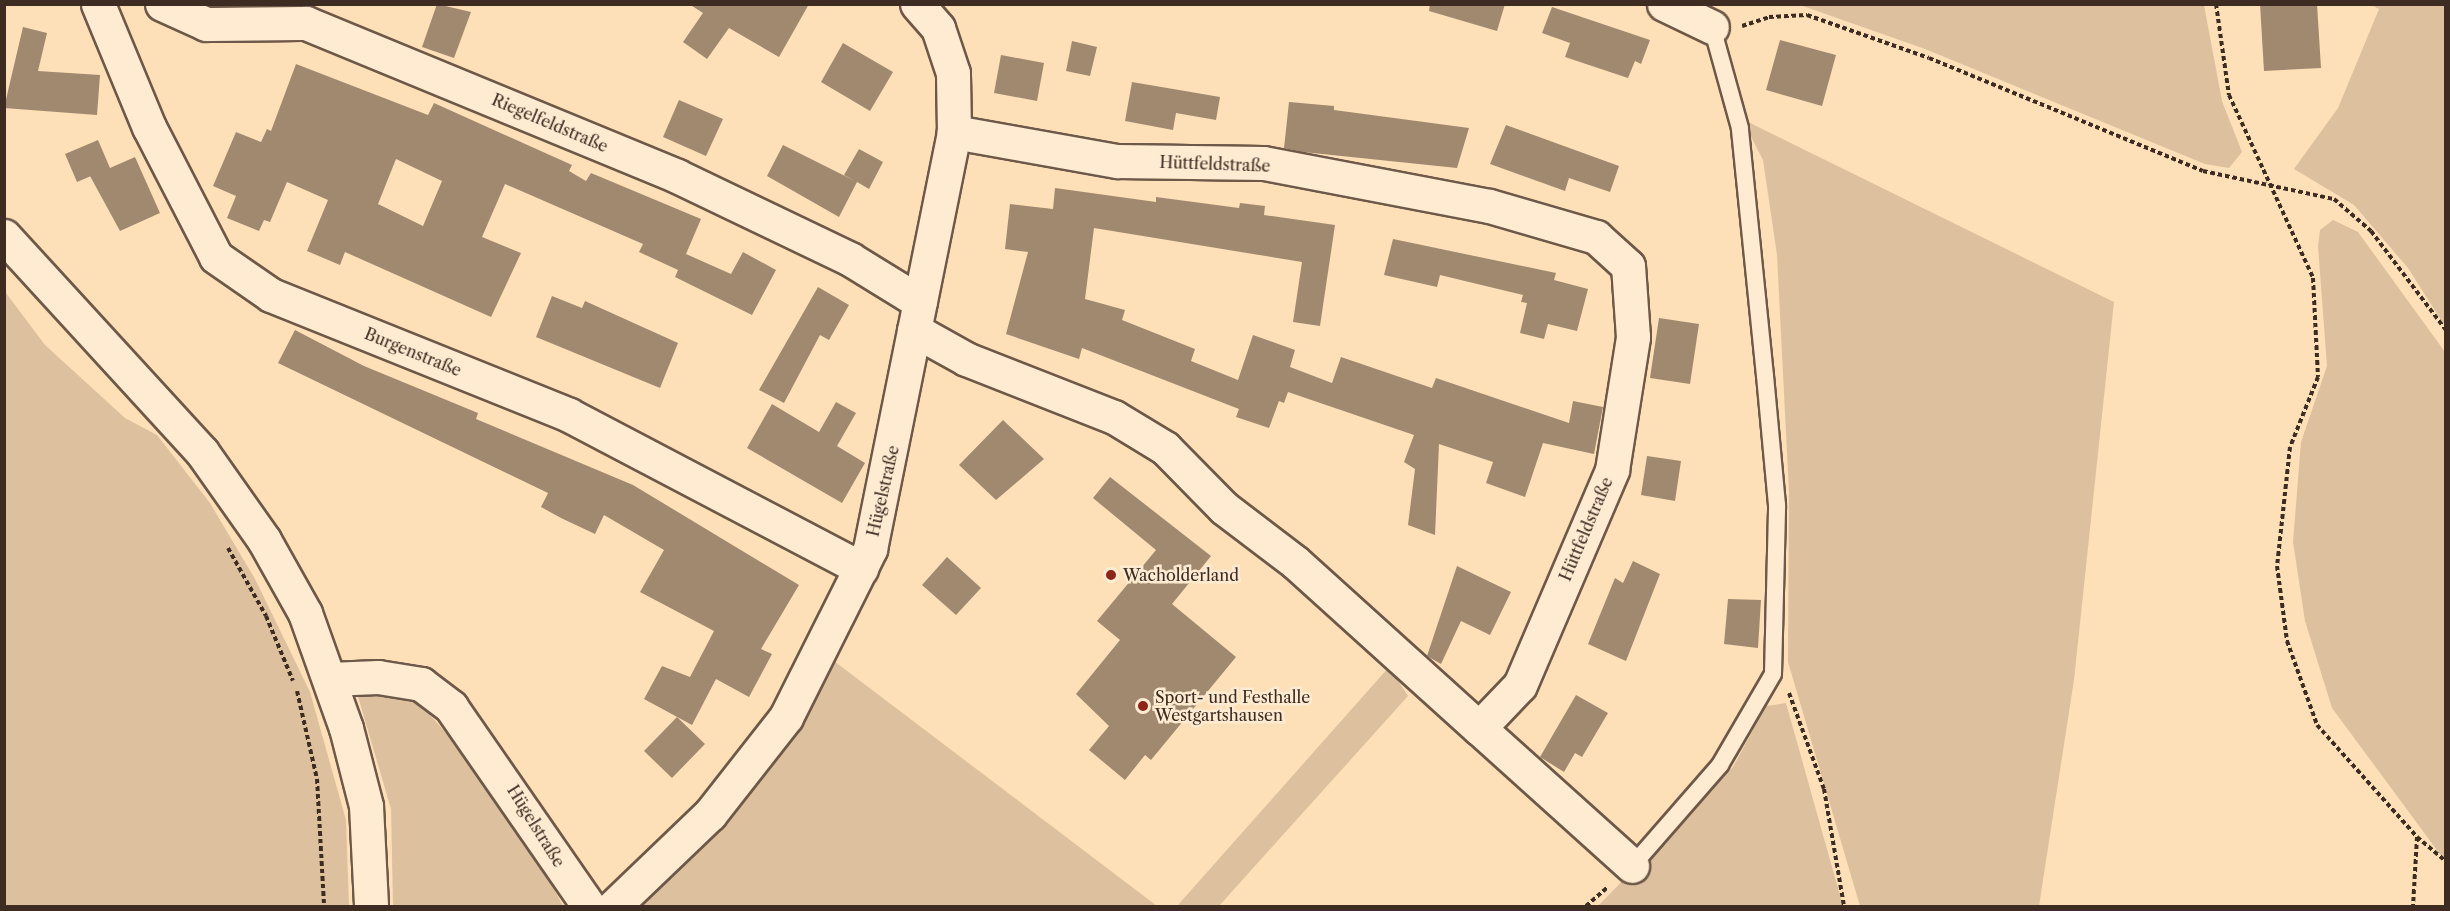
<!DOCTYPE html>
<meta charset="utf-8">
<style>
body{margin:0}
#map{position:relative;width:2450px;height:911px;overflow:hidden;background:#fde0b8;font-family:"Libre Caslon Text",serif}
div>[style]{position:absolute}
.green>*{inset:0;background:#ddc19e}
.building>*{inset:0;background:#a18970}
.path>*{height:4px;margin-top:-2px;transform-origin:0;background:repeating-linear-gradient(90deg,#3e2b22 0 4.5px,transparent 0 7.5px)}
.roads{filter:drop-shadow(2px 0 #6e5848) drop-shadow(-2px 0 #6e5848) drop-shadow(0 2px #6e5848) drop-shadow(0 -2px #6e5848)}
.lane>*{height:16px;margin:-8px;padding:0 8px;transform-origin:8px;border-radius:8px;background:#feebd1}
.street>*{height:33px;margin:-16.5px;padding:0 16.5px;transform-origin:16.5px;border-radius:16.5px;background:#feebd1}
.secondary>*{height:33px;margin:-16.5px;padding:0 16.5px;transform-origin:16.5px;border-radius:16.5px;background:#feebd1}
.dots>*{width:16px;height:16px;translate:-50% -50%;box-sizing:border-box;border:3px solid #feebd1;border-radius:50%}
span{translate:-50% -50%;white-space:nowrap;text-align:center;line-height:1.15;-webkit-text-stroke:5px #feebd1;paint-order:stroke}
.street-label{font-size:16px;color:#3e2b22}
.poi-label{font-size:16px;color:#3e2b22}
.left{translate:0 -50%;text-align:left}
.frame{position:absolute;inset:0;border:6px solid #3e2b22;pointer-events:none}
</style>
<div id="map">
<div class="green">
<div style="clip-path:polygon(1800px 5px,2204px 5px,2222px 101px,2242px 152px,2229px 168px,2205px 164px,1925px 49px)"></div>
<div style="clip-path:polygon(2371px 5px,2445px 5px,2445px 326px,2408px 268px,2354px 205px,2294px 169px,2338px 108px,2379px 9px)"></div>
<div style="clip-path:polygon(1742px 119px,2114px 302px,2074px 680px,2039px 906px,1860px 906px,1788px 662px,1789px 493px,1777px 255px,1763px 160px)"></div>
<div style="clip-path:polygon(2333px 220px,2358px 232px,2445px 352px,2445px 861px,2332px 708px,2305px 621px,2293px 542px,2301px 442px,2327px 366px,2318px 246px,2320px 230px)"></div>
<div style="clip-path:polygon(6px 293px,45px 345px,125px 418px,157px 435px,210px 503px,255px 579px,310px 692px,346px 820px,349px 906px,5px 906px)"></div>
<div style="clip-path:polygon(830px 658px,1157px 906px,643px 906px,783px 745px)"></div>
<div style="clip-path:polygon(1389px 667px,1408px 696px,1219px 906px,1177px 906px)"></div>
<div style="clip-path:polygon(379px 689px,420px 703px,475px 767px,533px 850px,563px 906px,393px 906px,391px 809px,357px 693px)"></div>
<div style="clip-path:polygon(1786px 703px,1843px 906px,1598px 906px,1733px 767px,1766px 706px)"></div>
</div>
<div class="building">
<div style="clip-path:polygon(437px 4px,471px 12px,454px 58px,422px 47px)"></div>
<div style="clip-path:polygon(689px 4px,809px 4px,779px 57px,729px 28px,707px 59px,683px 42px,703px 13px)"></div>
<div style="clip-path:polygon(1430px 4px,1505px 4px,1497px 31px,1429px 11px)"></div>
<div style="clip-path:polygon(2260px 4px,2317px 4px,2321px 68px,2264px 71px)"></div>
<div style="clip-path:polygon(1552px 7px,1650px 40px,1641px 64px,1635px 61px,1628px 78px,1565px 57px,1570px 43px,1542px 33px)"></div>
<div style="clip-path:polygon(23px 27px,47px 33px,38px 71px,100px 75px,97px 115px,4px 108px)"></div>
<div style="clip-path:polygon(1780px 40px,1836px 55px,1822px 106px,1766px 90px)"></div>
<div style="clip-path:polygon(1072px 41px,1097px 47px,1090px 76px,1066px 71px)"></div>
<div style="clip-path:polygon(843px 43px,893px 72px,870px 111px,821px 82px)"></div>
<div style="clip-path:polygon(1001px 55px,1044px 63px,1037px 101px,994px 93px)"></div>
<div style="clip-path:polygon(evenodd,296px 64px,428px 115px,434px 103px,572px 165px,569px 171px,586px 181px,591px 173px,701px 219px,686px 254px,731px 274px,743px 252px,776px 270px,752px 315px,675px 277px,678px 270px,639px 252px,643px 244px,505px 184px,482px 237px,521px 253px,491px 317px,345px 252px,340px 265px,307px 251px,328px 200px,287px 182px,270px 222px,264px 220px,259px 231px,227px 218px,236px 196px,213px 186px,236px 132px,261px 142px,267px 129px,271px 131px,296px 64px,396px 159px,442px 181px,423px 226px,378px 204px,396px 159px)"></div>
<div style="clip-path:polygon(1132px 82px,1220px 97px,1216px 120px,1176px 113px,1173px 130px,1125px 121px)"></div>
<div style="clip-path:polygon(679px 100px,723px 119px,706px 156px,663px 137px)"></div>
<div style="clip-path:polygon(1289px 102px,1334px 106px,1334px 110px,1469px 128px,1457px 168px,1303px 152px,1284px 148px)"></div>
<div style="clip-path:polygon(1506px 125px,1619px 166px,1610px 192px,1569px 178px,1565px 191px,1490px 164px)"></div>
<div style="clip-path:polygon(98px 140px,110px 168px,135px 157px,160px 213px,120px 231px,90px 176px,98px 173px,77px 182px,65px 154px)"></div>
<div style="clip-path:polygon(783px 145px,855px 181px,844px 175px,859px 149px,883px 162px,869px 189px,857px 182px,839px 217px,767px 176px)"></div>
<div style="clip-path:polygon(1055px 188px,1156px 202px,1156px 197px,1239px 208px,1240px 203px,1265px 206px,1264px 215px,1335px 225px,1320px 326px,1293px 322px,1302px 262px,1094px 228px,1085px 299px,1125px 310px,1122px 320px,1195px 349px,1191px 361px,1238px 380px,1253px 335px,1295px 350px,1290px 367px,1332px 383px,1341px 357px,1432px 388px,1436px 378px,1569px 423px,1573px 401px,1603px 407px,1594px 454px,1543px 443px,1525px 497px,1486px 483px,1493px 462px,1439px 444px,1435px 535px,1408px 525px,1415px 469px,1404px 462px,1414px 435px,1288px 392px,1284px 403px,1279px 401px,1269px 428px,1236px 417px,1239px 409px,1082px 348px,1079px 359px,1006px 334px,1028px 252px,1005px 249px,1010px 204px,1053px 209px)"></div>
<div style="clip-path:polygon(1393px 239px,1556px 273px,1554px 280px,1588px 289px,1577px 331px,1548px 324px,1544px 339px,1520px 333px,1527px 303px,1521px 302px,1523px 295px,1440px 275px,1437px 287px,1384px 275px)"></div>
<div style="clip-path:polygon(818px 287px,849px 305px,829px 340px,820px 335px,784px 403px,759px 390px)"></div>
<div style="clip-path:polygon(552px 296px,582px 308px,585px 301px,678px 343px,660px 388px,536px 337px)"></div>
<div style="clip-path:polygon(1659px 318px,1699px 324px,1690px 384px,1650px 378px)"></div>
<div style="clip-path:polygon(295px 330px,364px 366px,478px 413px,476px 419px,633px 485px,799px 585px,761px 649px,772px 654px,749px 697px,716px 679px,692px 725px,644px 699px,662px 666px,690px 677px,714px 631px,640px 592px,664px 550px,604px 515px,595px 534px,561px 518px,541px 507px,548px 493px,278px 363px)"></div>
<div style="clip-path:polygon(836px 402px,856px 413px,837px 446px,865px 463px,842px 503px,747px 448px,772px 404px,819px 432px)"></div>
<div style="clip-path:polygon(1003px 420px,1044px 459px,996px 500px,959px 465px)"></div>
<div style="clip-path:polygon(1647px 456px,1681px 461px,1675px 501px,1641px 495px)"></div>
<div style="clip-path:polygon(1110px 477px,1211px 556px,1172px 604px,1236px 657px,1151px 760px,1145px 755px,1125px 780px,1089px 750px,1109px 726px,1076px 694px,1120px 640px,1097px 621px,1156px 550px,1093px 498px)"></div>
<div style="clip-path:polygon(947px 557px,981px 588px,956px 615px,922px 585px)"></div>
<div style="clip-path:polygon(1633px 561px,1660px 574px,1626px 661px,1588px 644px,1615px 578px,1623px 583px)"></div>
<div style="clip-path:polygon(1457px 566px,1511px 592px,1490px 635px,1461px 621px,1441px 664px,1427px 656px)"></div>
<div style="clip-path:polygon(1728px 599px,1761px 600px,1758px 648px,1724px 644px)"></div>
<div style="clip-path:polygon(1576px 695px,1608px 713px,1582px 757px,1575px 753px,1564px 772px,1540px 757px)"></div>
<div style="clip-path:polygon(677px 717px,705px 744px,672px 778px,644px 751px)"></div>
</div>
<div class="path">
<div style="left:2216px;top:4px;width:92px;rotate:81.9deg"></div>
<div style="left:2229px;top:95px;width:201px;rotate:65.3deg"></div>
<div style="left:2313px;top:278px;width:99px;rotate:87.1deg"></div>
<div style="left:2318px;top:377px;width:75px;rotate:111.8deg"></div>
<div style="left:2290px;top:447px;width:120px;rotate:96.2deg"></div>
<div style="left:2277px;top:566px;width:76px;rotate:82.4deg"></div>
<div style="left:2287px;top:641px;width:89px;rotate:70.3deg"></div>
<div style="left:2317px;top:725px;width:150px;rotate:48.2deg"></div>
<div style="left:2417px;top:837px;width:69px;rotate:93.3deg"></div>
<div style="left:1742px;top:26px;width:28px;rotate:-18deg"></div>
<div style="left:1769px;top:17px;width:38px;rotate:-3deg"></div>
<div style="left:1807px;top:15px;width:129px;rotate:19.4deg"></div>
<div style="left:1929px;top:58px;width:296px;rotate:22.4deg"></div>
<div style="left:2203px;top:171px;width:134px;rotate:12.1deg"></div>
<div style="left:2334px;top:199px;width:49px;rotate:40.9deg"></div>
<div style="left:2371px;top:231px;width:124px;rotate:52.9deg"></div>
<div style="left:228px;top:548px;width:78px;rotate:60.8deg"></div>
<div style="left:266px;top:616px;width:70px;rotate:67.4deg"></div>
<div style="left:297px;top:691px;width:90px;rotate:77.2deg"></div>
<div style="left:317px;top:779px;width:127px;rotate:86.8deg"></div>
<div style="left:1789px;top:693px;width:102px;rotate:70deg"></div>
<div style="left:1824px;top:789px;width:119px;rotate:80.3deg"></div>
<div style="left:2417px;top:837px;width:38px;rotate:40deg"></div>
<div style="left:1586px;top:906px;width:29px;rotate:-41deg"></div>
</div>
<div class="roads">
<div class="lane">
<div style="left:1632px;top:866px;width:134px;rotate:-48.9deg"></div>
<div style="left:1720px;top:765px;width:105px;rotate:-59.8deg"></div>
<div style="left:1773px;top:674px;width:169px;rotate:-88.6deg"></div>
<div style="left:1777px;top:505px;width:130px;rotate:-95.3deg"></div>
<div style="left:1765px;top:376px;width:249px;rotate:-95.8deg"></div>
<div style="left:1740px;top:128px;width:105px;rotate:-105.5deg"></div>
</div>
<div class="street">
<div style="left:98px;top:4px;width:133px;rotate:67.5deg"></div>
<div style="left:149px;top:127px;width:146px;rotate:62.7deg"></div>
<div style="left:216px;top:257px;width:67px;rotate:34.6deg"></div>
<div style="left:271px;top:295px;width:321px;rotate:21.9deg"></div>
<div style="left:569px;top:415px;width:330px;rotate:27.7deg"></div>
<div style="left:162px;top:4px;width:48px;rotate:24.4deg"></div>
<div style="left:206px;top:24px;width:100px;rotate:-0.6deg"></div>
<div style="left:306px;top:23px;width:401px;rotate:22.4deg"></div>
<div style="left:677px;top:176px;width:192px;rotate:25.6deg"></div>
<div style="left:850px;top:259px;width:82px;rotate:31.6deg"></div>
<div style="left:1664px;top:4px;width:53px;rotate:25.6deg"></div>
<div style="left:914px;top:330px;width:60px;rotate:29.1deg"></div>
<div style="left:966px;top:359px;width:159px;rotate:21.4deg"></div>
<div style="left:1114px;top:417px;width:60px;rotate:31.3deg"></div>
<div style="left:1165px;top:448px;width:84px;rotate:45.5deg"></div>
<div style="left:1224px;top:508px;width:89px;rotate:37.3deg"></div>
<div style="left:1295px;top:562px;width:248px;rotate:42.1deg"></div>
<div style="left:1479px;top:728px;width:59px;rotate:-46.4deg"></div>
<div style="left:1520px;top:685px;width:234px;rotate:-66.8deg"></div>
<div style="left:1612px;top:470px;width:135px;rotate:-81deg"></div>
<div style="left:1633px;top:337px;width:71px;rotate:-94deg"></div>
<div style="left:1628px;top:266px;width:43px;rotate:-137.8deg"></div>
<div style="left:1596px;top:237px;width:111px;rotate:-163.8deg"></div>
<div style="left:1489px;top:206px;width:230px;rotate:-169.2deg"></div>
<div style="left:1263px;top:163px;width:146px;rotate:-179.2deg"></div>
<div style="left:1117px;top:161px;width:166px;rotate:-169.9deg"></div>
<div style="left:329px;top:679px;width:49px;rotate:-2.3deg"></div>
<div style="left:378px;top:677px;width:44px;rotate:9.2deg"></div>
<div style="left:421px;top:684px;width:38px;rotate:37deg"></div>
<div style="left:451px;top:707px;width:242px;rotate:55.3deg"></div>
<div style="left:1479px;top:728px;width:206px;rotate:42deg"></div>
<div style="left:614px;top:906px;width:133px;rotate:-43.8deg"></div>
<div style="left:710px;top:814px;width:123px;rotate:-51.9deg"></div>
<div style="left:786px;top:717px;width:188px;rotate:-63.4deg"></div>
<div style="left:870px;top:549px;width:425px;rotate:-78.6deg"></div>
<div style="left:954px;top:132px;width:59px;rotate:-91deg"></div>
<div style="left:953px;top:73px;width:47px;rotate:-108.4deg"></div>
<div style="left:938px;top:28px;width:32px;rotate:-131deg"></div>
</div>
<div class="secondary">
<div style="left:4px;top:236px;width:293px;rotate:47.5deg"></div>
<div style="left:202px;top:452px;width:108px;rotate:54.8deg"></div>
<div style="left:264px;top:540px;width:84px;rotate:60.7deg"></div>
<div style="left:305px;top:613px;width:122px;rotate:70.4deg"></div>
<div style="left:346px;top:728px;width:81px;rotate:75.6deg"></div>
<div style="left:366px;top:806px;width:100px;rotate:87.1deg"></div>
</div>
</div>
<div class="dots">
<div style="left:1111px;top:575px;background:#8f2418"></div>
<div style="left:1143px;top:706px;background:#8f2418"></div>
</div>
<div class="street-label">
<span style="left:550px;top:123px;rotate:23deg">Riegelfeldstraße</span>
<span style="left:1215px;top:164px;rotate:2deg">Hüttfeldstraße</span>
<span style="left:413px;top:352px;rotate:22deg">Burgenstraße</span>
<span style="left:883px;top:491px;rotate:-77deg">Hügelstraße</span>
<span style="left:1586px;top:529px;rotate:-67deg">Hüttfeldstraße</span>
<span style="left:536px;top:826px;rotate:58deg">Hügelstraße</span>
</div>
<div class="poi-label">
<span class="left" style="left:1123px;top:575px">Wacholderland</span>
<span class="left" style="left:1155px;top:706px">Sport- und Festhalle<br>Westgartshausen</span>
</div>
<div class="frame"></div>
</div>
